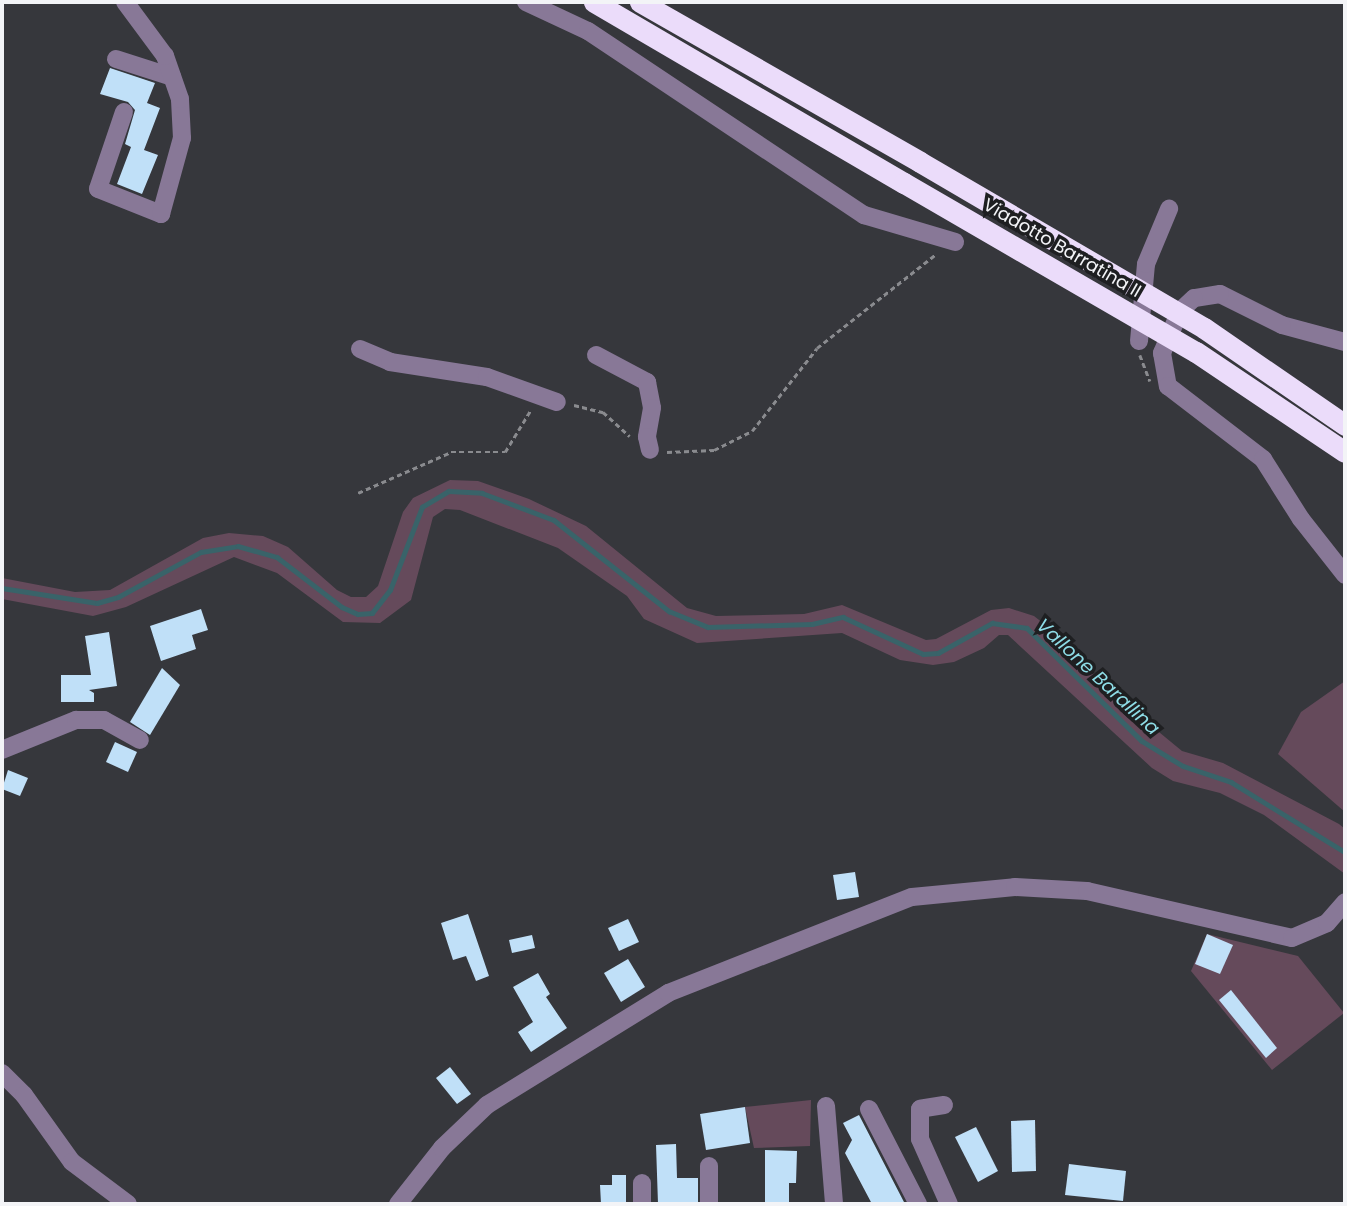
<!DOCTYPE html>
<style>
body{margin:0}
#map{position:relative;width:1347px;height:1206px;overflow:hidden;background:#36373c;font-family:Poppins,sans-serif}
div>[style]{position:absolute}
.green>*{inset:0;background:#654a5b}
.stream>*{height:4.5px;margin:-2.25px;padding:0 2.25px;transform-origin:2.25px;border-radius:2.25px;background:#396369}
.building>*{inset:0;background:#c0e0f8}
.path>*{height:2.5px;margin-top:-1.25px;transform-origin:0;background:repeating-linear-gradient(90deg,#8a8b8f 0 5px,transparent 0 8.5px)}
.minor>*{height:18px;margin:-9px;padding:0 9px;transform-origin:9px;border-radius:9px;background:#887897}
.highway>*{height:21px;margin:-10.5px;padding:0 10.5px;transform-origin:10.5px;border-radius:10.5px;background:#ebdcfa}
.highway-bridge>*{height:21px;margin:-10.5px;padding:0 10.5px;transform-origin:10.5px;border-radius:10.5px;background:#ebdcfa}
span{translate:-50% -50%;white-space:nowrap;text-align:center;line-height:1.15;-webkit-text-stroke:7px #1e1f21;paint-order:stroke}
.street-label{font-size:18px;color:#f3f4f7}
.water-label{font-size:19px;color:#8edce6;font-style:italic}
.frame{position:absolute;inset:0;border:4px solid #f3f4f7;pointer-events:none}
</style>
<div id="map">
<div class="green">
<div style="clip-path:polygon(450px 480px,478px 481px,529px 499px,586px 526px,687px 608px,716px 616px,804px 614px,842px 605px,926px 640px,936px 639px,991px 610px,1009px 608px,1034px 616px,1067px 642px,1114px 695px,1182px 751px,1223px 763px,1339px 824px,1345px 829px,1345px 874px,1264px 815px,1220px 793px,1173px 781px,1152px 768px,1008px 635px,999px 635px,984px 648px,954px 662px,933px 665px,900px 660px,842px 633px,697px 643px,644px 619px,627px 596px,558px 548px,460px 510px,445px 509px,433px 517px,411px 600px,380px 623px,343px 622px,277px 573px,234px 557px,126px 607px,93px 616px,2px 599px,2px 578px,75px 592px,110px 590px,203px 538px,229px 533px,263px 536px,288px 547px,337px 590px,351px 597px,366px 597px,378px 586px,403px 512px,413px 498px)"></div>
<div style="clip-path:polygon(1345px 681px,1345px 812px,1278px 754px,1301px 712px)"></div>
<div style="clip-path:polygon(1207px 934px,1298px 956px,1344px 1013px,1272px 1070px,1191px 971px)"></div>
<div style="clip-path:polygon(811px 1100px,810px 1146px,754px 1148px,745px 1107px)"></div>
</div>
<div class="stream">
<div style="left:2px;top:588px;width:96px;rotate:9deg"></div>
<div style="left:97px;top:603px;width:22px;rotate:-16deg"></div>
<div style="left:118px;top:597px;width:94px;rotate:-28.5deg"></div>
<div style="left:201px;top:552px;width:37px;rotate:-9deg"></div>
<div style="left:238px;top:546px;width:41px;rotate:15.8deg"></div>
<div style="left:277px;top:557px;width:82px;rotate:37.6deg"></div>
<div style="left:342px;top:607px;width:17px;rotate:24deg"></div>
<div style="left:358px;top:614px;width:14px;rotate:-4deg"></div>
<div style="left:372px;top:613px;width:29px;rotate:-52deg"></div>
<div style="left:390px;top:590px;width:89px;rotate:-68.9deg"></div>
<div style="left:422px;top:507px;width:31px;rotate:-31deg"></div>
<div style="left:449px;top:491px;width:33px;rotate:3deg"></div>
<div style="left:482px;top:493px;width:77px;rotate:20.6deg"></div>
<div style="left:554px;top:520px;width:147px;rotate:38.4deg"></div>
<div style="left:669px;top:611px;width:42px;rotate:22.3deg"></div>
<div style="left:708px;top:627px;width:104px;rotate:-1.7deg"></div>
<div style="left:812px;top:624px;width:32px;rotate:-13deg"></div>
<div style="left:843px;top:617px;width:88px;rotate:24.8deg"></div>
<div style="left:923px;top:654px;width:15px;rotate:-4deg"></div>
<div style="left:938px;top:653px;width:62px;rotate:-29.1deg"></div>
<div style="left:992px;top:623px;width:35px;rotate:8deg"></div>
<div style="left:1027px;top:628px;width:161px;rotate:44.5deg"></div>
<div style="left:1142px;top:741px;width:48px;rotate:31.4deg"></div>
<div style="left:1183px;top:766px;width:51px;rotate:18.4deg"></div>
<div style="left:1231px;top:782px;width:134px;rotate:31.6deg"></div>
</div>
<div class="building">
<div style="clip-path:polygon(110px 68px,155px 83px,147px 103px,160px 108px,144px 150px,158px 155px,142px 194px,117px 184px,131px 147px,125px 144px,135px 110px,128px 102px,100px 94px)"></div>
<div style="clip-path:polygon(201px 609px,208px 630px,192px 635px,196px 649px,161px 661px,150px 626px)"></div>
<div style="clip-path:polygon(109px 632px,117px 686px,89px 690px,94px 693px,94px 702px,61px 702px,61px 675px,91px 675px,85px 636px)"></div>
<div style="clip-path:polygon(162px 668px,180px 685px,150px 735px,130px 722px)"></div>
<div style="clip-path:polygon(115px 742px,137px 752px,128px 772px,106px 762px)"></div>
<div style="clip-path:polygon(8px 770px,28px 778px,20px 796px,2px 789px)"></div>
<div style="clip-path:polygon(855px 872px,859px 897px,837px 900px,833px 875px)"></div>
<div style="clip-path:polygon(468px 914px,489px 976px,476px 981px,466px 956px,453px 960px,441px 923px)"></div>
<div style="clip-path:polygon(628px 919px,639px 942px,619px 951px,608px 928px)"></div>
<div style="clip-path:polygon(1207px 934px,1233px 945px,1220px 974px,1195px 964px)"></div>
<div style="clip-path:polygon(532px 935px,535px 948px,512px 953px,509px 940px)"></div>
<div style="clip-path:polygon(628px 959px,645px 987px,621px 1002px,604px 973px)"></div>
<div style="clip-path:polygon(538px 973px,550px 994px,546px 997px,567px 1028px,531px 1052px,518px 1032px,533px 1022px,513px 987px)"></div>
<div style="clip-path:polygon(1231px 990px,1277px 1048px,1266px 1058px,1219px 1000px)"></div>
<div style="clip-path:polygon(450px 1067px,471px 1094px,457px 1104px,436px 1078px)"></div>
<div style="clip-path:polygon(745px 1107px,750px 1143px,706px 1150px,700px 1114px)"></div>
<div style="clip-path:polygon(859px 1115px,905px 1204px,872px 1204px,845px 1153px,852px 1140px,843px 1123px)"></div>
<div style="clip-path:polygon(1035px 1120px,1036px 1171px,1012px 1172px,1011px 1121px)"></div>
<div style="clip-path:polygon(976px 1127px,998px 1171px,978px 1182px,955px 1137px)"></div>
<div style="clip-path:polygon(676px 1144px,677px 1178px,698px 1178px,698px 1204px,658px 1204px,656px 1145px)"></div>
<div style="clip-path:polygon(765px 1150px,797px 1151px,796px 1183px,789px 1183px,789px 1204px,765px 1204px)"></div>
<div style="clip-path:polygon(1069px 1164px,1126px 1171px,1123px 1201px,1065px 1195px)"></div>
<div style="clip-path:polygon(612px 1175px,626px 1175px,626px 1204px,601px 1204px,600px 1185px,612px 1185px)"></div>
</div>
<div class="path">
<div style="left:1140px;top:355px;width:28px;rotate:69deg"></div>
<div style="left:574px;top:405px;width:30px;rotate:14deg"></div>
<div style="left:603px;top:412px;width:36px;rotate:42deg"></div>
<div style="left:667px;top:452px;width:47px;rotate:-2.4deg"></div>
<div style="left:714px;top:450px;width:42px;rotate:-26.6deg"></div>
<div style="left:752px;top:431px;width:105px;rotate:-51.9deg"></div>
<div style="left:817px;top:348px;width:152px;rotate:-38.3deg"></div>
<div style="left:358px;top:493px;width:102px;rotate:-23.8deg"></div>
<div style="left:451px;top:452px;width:54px"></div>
<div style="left:505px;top:452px;width:48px;rotate:-58.6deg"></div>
</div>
<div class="minor">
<div style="left:526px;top:2px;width:68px;rotate:25.1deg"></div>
<div style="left:588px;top:31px;width:332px;rotate:33.7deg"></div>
<div style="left:864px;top:215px;width:95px;rotate:16.5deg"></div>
<div style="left:116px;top:59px;width:59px;rotate:17.8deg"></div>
<div style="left:124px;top:112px;width:81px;rotate:108.7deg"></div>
<div style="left:98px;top:189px;width:68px;rotate:21.6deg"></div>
<div style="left:161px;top:214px;width:79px;rotate:-74.6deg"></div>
<div style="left:182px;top:138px;width:39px;rotate:-93deg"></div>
<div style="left:180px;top:99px;width:46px;rotate:-109.2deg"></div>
<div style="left:165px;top:56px;width:67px;rotate:-126.5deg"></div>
<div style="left:1139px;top:341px;width:77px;rotate:-84.8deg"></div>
<div style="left:1146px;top:264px;width:60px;rotate:-67.3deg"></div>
<div style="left:1345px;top:342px;width:65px;rotate:-164.9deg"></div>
<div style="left:1282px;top:325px;width:69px;rotate:-153.4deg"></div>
<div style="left:1220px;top:294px;width:26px;rotate:171deg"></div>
<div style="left:1194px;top:298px;width:19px;rotate:137deg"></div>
<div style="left:1180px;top:311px;width:46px;rotate:113.2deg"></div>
<div style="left:1162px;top:353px;width:34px;rotate:80deg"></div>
<div style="left:1168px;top:386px;width:120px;rotate:37.5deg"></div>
<div style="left:1263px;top:459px;width:71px;rotate:57.7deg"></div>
<div style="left:1301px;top:519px;width:71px;rotate:51.8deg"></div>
<div style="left:360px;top:349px;width:33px;rotate:23deg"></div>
<div style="left:390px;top:362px;width:98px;rotate:8.8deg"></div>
<div style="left:487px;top:377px;width:74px;rotate:19.7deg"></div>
<div style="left:596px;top:355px;width:58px;rotate:27.9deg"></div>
<div style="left:647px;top:382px;width:26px;rotate:79deg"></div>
<div style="left:652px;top:408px;width:29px;rotate:100deg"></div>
<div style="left:647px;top:437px;width:13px;rotate:77deg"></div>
<div style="left:2px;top:750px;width:80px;rotate:-22.1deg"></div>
<div style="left:76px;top:720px;width:28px"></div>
<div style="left:104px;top:720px;width:41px;rotate:29.1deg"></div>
<div style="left:2px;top:1073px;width:31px;rotate:45deg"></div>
<div style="left:24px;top:1095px;width:82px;rotate:54.4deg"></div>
<div style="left:72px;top:1162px;width:70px;rotate:36.9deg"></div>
<div style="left:944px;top:1105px;width:24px;rotate:171deg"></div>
<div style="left:920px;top:1109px;width:30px;rotate:90deg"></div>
<div style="left:920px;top:1139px;width:71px;rotate:66deg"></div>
<div style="left:826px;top:1106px;width:98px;rotate:85.3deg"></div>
<div style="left:869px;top:1109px;width:107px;rotate:62.7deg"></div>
<div style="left:709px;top:1166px;width:38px;rotate:90deg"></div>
<div style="left:642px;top:1183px;width:21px;rotate:90deg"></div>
<div style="left:398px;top:1204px;width:71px;rotate:-51.8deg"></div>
<div style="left:442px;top:1148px;width:62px;rotate:-43.7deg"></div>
<div style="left:487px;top:1105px;width:213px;rotate:-31.7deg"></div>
<div style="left:668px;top:993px;width:262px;rotate:-21.5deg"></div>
<div style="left:912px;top:897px;width:103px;rotate:-5.5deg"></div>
<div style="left:1015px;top:887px;width:72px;rotate:3.2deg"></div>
<div style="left:1087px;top:891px;width:210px;rotate:12.9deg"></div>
<div style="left:1292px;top:938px;width:38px;rotate:-23deg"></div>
<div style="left:1327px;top:923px;width:28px;rotate:-49deg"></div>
</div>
<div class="highway">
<div style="left:594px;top:2px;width:359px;rotate:30.3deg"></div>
<div style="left:640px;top:2px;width:322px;rotate:29.7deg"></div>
<div style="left:1204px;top:328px;width:171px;rotate:34.5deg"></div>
<div style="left:1196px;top:352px;width:179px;rotate:33.9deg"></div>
</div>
<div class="highway-bridge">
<div style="left:920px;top:162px;width:329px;rotate:30.3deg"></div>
<div style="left:904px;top:183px;width:337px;rotate:30.1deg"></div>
</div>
<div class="street-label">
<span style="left:1062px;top:248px;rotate:30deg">Viadotto Barratina II</span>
</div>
<div class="water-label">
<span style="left:1098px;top:677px;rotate:43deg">Vallone Barallina</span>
</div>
<div class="frame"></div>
</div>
